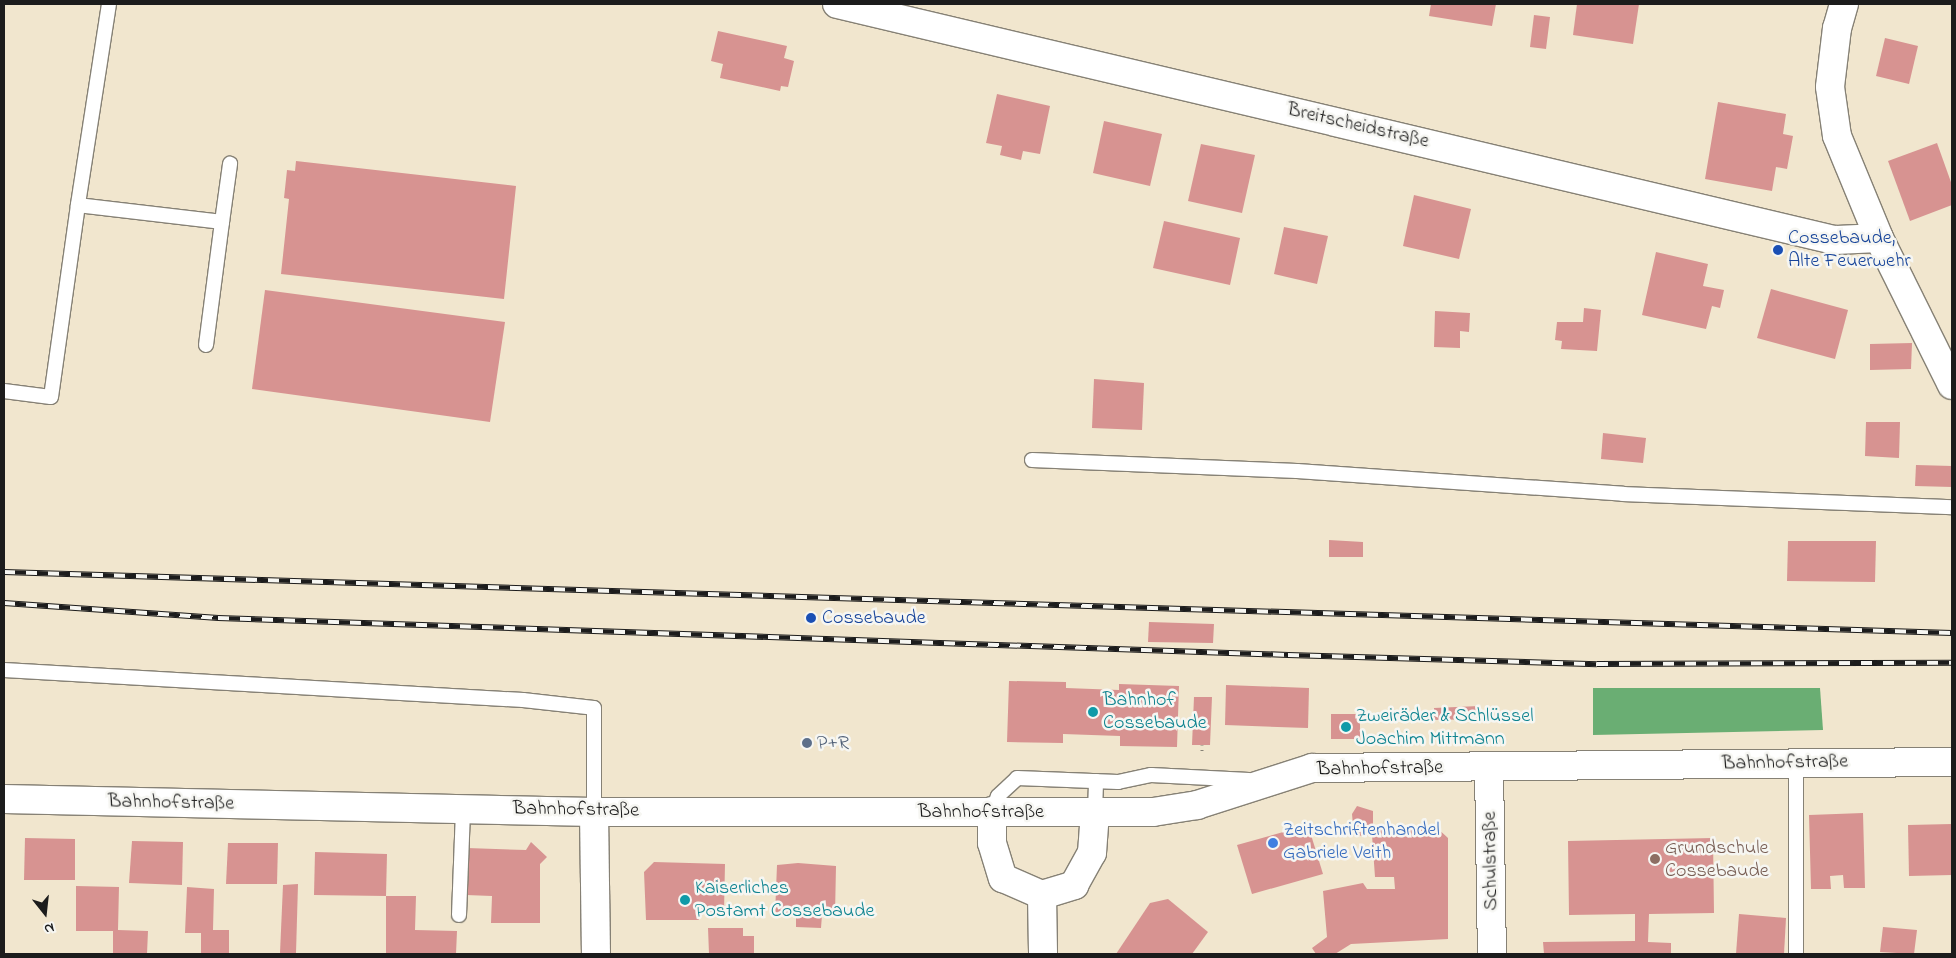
<!DOCTYPE html>
<meta charset="utf-8">
<style>
body{margin:0}
#map{position:relative;width:1956px;height:958px;overflow:hidden;background:#f1e6ce;font-family:"Indie Flower",sans-serif}
div>[style]{position:absolute}
.forest>*{inset:0;background:#6aae73}
.building>*{inset:0;background:#d79391}
.path>*{height:3px;margin-top:-1.5px;transform-origin:0;background:repeating-linear-gradient(90deg,#868175 0 1px,transparent 0 5px)}
.roads{filter:drop-shadow(1px 0 #868175) drop-shadow(-1px 0 #868175) drop-shadow(0 1px #868175) drop-shadow(0 -1px #868175)}
.lane>*{height:14px;margin:-7px;padding:0 7px;transform-origin:7px;border-radius:7px;background:#fff}
.street>*{height:28px;margin:-14px;padding:0 14px;transform-origin:14px;border-radius:14px;background:#fff}
.rail>*{height:5.5px;margin-top:-2.75px;transform-origin:0;background:repeating-linear-gradient(90deg,#f6f6f2 0 11px,#1c1c1c 0 22px);box-sizing:border-box;border-block:1px solid #1c1c1c}
.dots>*{width:14px;height:14px;translate:-50% -50%;box-sizing:border-box;border:2px solid #f6f6f2;border-radius:50%}
span{translate:-50% -50%;white-space:nowrap;text-align:center;line-height:1.15;-webkit-text-stroke:5px #f6f6f2;paint-order:stroke}
.street-label{font-size:20px;color:#1c1c1c}
.transit-label{font-size:20px;color:#164399}
.left{translate:0 -50%;text-align:left}
.culture-label{font-size:20px;color:#0d838f}
.service-label{font-size:20px;color:#4e5e75}
.shop-label{font-size:20px;color:#366cbe}
.education-label{font-size:20px;color:#785e54}
.frame{position:absolute;inset:0;border:5px solid #1c1c1c;pointer-events:none}
.north{position:absolute;left:20px;top:888px;width:50px;height:50px;-webkit-text-stroke:4px #f6f6f2;paint-order:stroke;rotate:164deg;font-size:14px;font-weight:700;line-height:20px;text-align:center;color:#1c1c1c}
.north::after{content:'';display:block;margin:auto;width:18px;height:22px;background:#1c1c1c;clip-path:polygon(50% 0,100% 100%,50% 72%,0 100%)}
</style>
<div id="map">
<div class="forest">
<div style="clip-path:polygon(1593px 688px,1820px 688px,1823px 730px,1593px 735px)"></div>
</div>
<div class="building">
<div style="clip-path:polygon(1431px 4px,1496px 4px,1492px 26px,1429px 16px)"></div>
<div style="clip-path:polygon(1577px 4px,1639px 4px,1633px 44px,1573px 35px)"></div>
<div style="clip-path:polygon(1534px 15px,1550px 17px,1546px 49px,1530px 47px)"></div>
<div style="clip-path:polygon(718px 31px,787px 46px,784px 58px,794px 61px,788px 87px,781px 86px,780px 91px,720px 78px,723px 64px,711px 61px)"></div>
<div style="clip-path:polygon(1885px 38px,1918px 46px,1909px 84px,1876px 76px)"></div>
<div style="clip-path:polygon(997px 94px,1050px 106px,1040px 154px,1023px 151px,1021px 160px,1000px 155px,1002px 146px,986px 143px)"></div>
<div style="clip-path:polygon(1718px 102px,1786px 114px,1783px 134px,1793px 136px,1787px 169px,1776px 167px,1772px 191px,1705px 179px)"></div>
<div style="clip-path:polygon(1104px 121px,1162px 134px,1150px 186px,1093px 173px)"></div>
<div style="clip-path:polygon(1937px 143px,1952px 185px,1952px 205px,1910px 221px,1888px 161px)"></div>
<div style="clip-path:polygon(1201px 144px,1255px 155px,1242px 213px,1188px 201px)"></div>
<div style="clip-path:polygon(296px 161px,516px 186px,504px 299px,281px 274px,289px 199px,284px 198px,287px 170px,295px 171px)"></div>
<div style="clip-path:polygon(1414px 195px,1471px 209px,1459px 259px,1403px 246px)"></div>
<div style="clip-path:polygon(1164px 221px,1240px 238px,1230px 285px,1153px 268px)"></div>
<div style="clip-path:polygon(1284px 227px,1328px 236px,1317px 284px,1274px 274px)"></div>
<div style="clip-path:polygon(1656px 252px,1708px 264px,1703px 286px,1724px 290px,1720px 308px,1712px 306px,1706px 329px,1642px 315px)"></div>
<div style="clip-path:polygon(1771px 289px,1848px 310px,1835px 359px,1757px 338px)"></div>
<div style="clip-path:polygon(265px 290px,505px 322px,490px 422px,252px 389px)"></div>
<div style="clip-path:polygon(1584px 308px,1601px 310px,1597px 351px,1561px 349px,1562px 341px,1555px 340px,1557px 322px,1583px 322px)"></div>
<div style="clip-path:polygon(1435px 311px,1470px 313px,1469px 332px,1460px 331px,1460px 348px,1434px 347px)"></div>
<div style="clip-path:polygon(1912px 343px,1911px 369px,1870px 370px,1870px 344px)"></div>
<div style="clip-path:polygon(1094px 379px,1144px 383px,1142px 430px,1092px 428px)"></div>
<div style="clip-path:polygon(1866px 422px,1900px 422px,1899px 458px,1865px 456px)"></div>
<div style="clip-path:polygon(1603px 433px,1646px 438px,1643px 463px,1601px 459px)"></div>
<div style="clip-path:polygon(1916px 465px,1952px 466px,1952px 487px,1915px 486px)"></div>
<div style="clip-path:polygon(1329px 540px,1363px 542px,1363px 557px,1329px 557px)"></div>
<div style="clip-path:polygon(1788px 541px,1876px 541px,1875px 582px,1787px 581px)"></div>
<div style="clip-path:polygon(1149px 622px,1214px 624px,1213px 643px,1148px 642px)"></div>
<div style="clip-path:polygon(1009px 681px,1066px 682px,1066px 688px,1119px 690px,1119px 684px,1179px 686px,1177px 747px,1120px 746px,1120px 736px,1063px 734px,1063px 743px,1007px 742px)"></div>
<div style="clip-path:polygon(1226px 685px,1309px 688px,1308px 728px,1225px 725px)"></div>
<div style="clip-path:polygon(1194px 697px,1212px 697px,1210px 745px,1192px 745px)"></div>
<div style="clip-path:polygon(1479px 706px,1479px 719px,1434px 720px,1434px 708px)"></div>
<div style="clip-path:polygon(1331px 714px,1360px 714px,1360px 739px,1331px 739px)"></div>
<div style="clip-path:polygon(1357px 806px,1373px 811px,1373px 828px,1436px 827px,1448px 838px,1448px 939px,1351px 944px,1335px 954px,1316px 954px,1312px 948px,1327px 937px,1323px 891px,1363px 883px,1367px 889px,1395px 889px,1394px 877px,1375px 877px,1372px 835px,1354px 836px,1352px 814px)"></div>
<div style="clip-path:polygon(1863px 813px,1865px 888px,1844px 888px,1843px 875px,1830px 876px,1831px 889px,1811px 889px,1809px 815px)"></div>
<div style="clip-path:polygon(1952px 824px,1952px 875px,1909px 876px,1908px 825px)"></div>
<div style="clip-path:polygon(1308px 825px,1323px 874px,1252px 894px,1237px 845px)"></div>
<div style="clip-path:polygon(25px 838px,75px 839px,75px 880px,24px 880px)"></div>
<div style="clip-path:polygon(1713px 838px,1714px 913px,1649px 914px,1648px 942px,1671px 943px,1671px 954px,1544px 954px,1543px 942px,1635px 941px,1635px 914px,1569px 915px,1568px 841px)"></div>
<div style="clip-path:polygon(132px 841px,183px 842px,182px 885px,129px 883px)"></div>
<div style="clip-path:polygon(531px 842px,547px 857px,540px 864px,540px 923px,491px 923px,492px 896px,466px 895px,467px 848px,526px 850px)"></div>
<div style="clip-path:polygon(228px 843px,278px 843px,277px 884px,226px 884px)"></div>
<div style="clip-path:polygon(315px 852px,387px 854px,386px 896px,314px 895px)"></div>
<div style="clip-path:polygon(654px 862px,725px 864px,724px 912px,699px 912px,699px 920px,646px 920px,644px 872px)"></div>
<div style="clip-path:polygon(798px 863px,836px 866px,835px 915px,822px 915px,821px 928px,796px 927px,796px 916px,775px 915px,777px 865px)"></div>
<div style="clip-path:polygon(298px 884px,296px 953px,280px 953px,283px 885px)"></div>
<div style="clip-path:polygon(76px 886px,119px 887px,118px 930px,148px 931px,147px 954px,113px 954px,113px 931px,76px 931px)"></div>
<div style="clip-path:polygon(187px 887px,214px 889px,213px 930px,229px 930px,229px 954px,201px 954px,201px 933px,185px 933px)"></div>
<div style="clip-path:polygon(386px 896px,416px 896px,415px 930px,457px 931px,456px 954px,386px 954px)"></div>
<div style="clip-path:polygon(1168px 899px,1208px 932px,1192px 954px,1116px 954px,1150px 903px)"></div>
<div style="clip-path:polygon(1739px 914px,1786px 918px,1784px 954px,1736px 954px)"></div>
<div style="clip-path:polygon(1883px 927px,1917px 930px,1914px 954px,1880px 952px)"></div>
<div style="clip-path:polygon(708px 928px,743px 928px,743px 936px,754px 936px,754px 954px,709px 954px)"></div>
</div>
<div class="path">
<div style="left:1202px;top:745px;width:9px;rotate:90deg"></div>
</div>
<div class="roads">
<div class="lane">
<div style="left:109px;top:4px;width:203px;rotate:98.8deg"></div>
<div style="left:78px;top:205px;width:145px;rotate:6.7deg"></div>
<div style="left:222px;top:222px;width:124px;rotate:97.4deg"></div>
<div style="left:222px;top:222px;width:59px;rotate:-82.1deg"></div>
<div style="left:4px;top:391px;width:47px;rotate:7.3deg"></div>
<div style="left:51px;top:397px;width:194px;rotate:-82deg"></div>
<div style="left:1032px;top:460px;width:265px;rotate:2.4deg"></div>
<div style="left:1297px;top:471px;width:327px;rotate:4deg"></div>
<div style="left:1623px;top:494px;width:329px;rotate:2.3deg"></div>
<div style="left:4px;top:670px;width:520px;rotate:3.31deg"></div>
<div style="left:523px;top:700px;width:71px;rotate:6.4deg"></div>
<div style="left:594px;top:708px;width:104px;rotate:90deg"></div>
<div style="left:992px;top:811px;width:16px;rotate:-68deg"></div>
<div style="left:998px;top:796px;width:26px;rotate:-43deg"></div>
<div style="left:1017px;top:778px;width:101px;rotate:2.3deg"></div>
<div style="left:1118px;top:782px;width:34px;rotate:-12deg"></div>
<div style="left:1151px;top:775px;width:98px;rotate:2.9deg"></div>
<div style="left:1095px;top:812px;width:31px;rotate:-88deg"></div>
<div style="left:459px;top:915px;width:106px;rotate:-87.8deg"></div>
<div style="left:1796px;top:954px;width:191px;rotate:-90deg"></div>
</div>
<div class="street">
<div style="left:837px;top:4px;width:1025px;rotate:13.32deg"></div>
<div style="left:1834px;top:240px;width:45px;rotate:-2.5deg"></div>
<div style="left:1844px;top:4px;width:25px;rotate:106deg"></div>
<div style="left:1837px;top:28px;width:59px;rotate:96.8deg"></div>
<div style="left:1830px;top:87px;width:49px;rotate:81.9deg"></div>
<div style="left:1837px;top:136px;width:110px;rotate:67.6deg"></div>
<div style="left:1879px;top:238px;width:164px;rotate:63.6deg"></div>
<div style="left:1489px;top:768px;width:186px;rotate:89.1deg"></div>
<div style="left:4px;top:799px;width:590px;rotate:1.26deg"></div>
<div style="left:594px;top:812px;width:559px"></div>
<div style="left:1153px;top:812px;width:45px;rotate:-9deg"></div>
<div style="left:1197px;top:805px;width:121px;rotate:-17.8deg"></div>
<div style="left:1312px;top:768px;width:640px;rotate:-0.54deg"></div>
<div style="left:992px;top:811px;width:32px;rotate:90deg"></div>
<div style="left:992px;top:843px;width:37px;rotate:73deg"></div>
<div style="left:1003px;top:878px;width:43px;rotate:23.6deg"></div>
<div style="left:1042px;top:895px;width:34px;rotate:-17deg"></div>
<div style="left:1074px;top:885px;width:37px;rotate:-61deg"></div>
<div style="left:1092px;top:853px;width:41px;rotate:-85.8deg"></div>
<div style="left:594px;top:812px;width:142px;rotate:89.2deg"></div>
<div style="left:1042px;top:895px;width:59px;rotate:89deg"></div>
</div>
</div>
<div class="rail">
<div style="left:4px;top:572px;width:1949px;rotate:1.79deg"></div>
<div style="left:4px;top:603px;width:215px;rotate:4deg"></div>
<div style="left:218px;top:618px;width:1071px;rotate:1.98deg"></div>
<div style="left:1288px;top:655px;width:309px;rotate:1.7deg"></div>
<div style="left:1597px;top:664px;width:355px;rotate:-0.2deg"></div>
</div>
<div class="dots">
<div style="left:1778px;top:250px;background:#1a4fb4"></div>
<div style="left:811px;top:618px;background:#1a4fb4"></div>
<div style="left:1093px;top:712px;background:#0f9aa8"></div>
<div style="left:1346px;top:727px;background:#0f9aa8"></div>
<div style="left:807px;top:743px;background:#5c6f8a"></div>
<div style="left:1273px;top:843px;background:#3f7fe0"></div>
<div style="left:1655px;top:859px;background:#8d6e63"></div>
<div style="left:685px;top:900px;background:#0f9aa8"></div>
</div>
<div class="street-label">
<span style="left:1358px;top:126px;rotate:13deg">Breitscheidstraße</span>
<span style="left:1785px;top:763px;rotate:-1deg">Bahnhofstraße</span>
<span style="left:1380px;top:769px;rotate:-1deg">Bahnhofstraße</span>
<span style="left:171px;top:803px;rotate:1deg">Bahnhofstraße</span>
<span style="left:576px;top:810px;rotate:1deg">Bahnhofstraße</span>
<span style="left:981px;top:812px">Bahnhofstraße</span>
<span style="left:1491px;top:861px;rotate:-91deg">Schulstraße</span>
</div>
<div class="transit-label">
<span class="left" style="left:1788px;top:250px">Cossebaude,<br>Alte Feuerwehr</span>
<span class="left" style="left:822px;top:618px">Cossebaude</span>
</div>
<div class="culture-label">
<span class="left" style="left:1103px;top:712px">Bahnhof<br>Cossebaude</span>
<span class="left" style="left:1356px;top:728px">Zweiräder &amp; Schlüssel<br>Joachim Mittmann</span>
<span class="left" style="left:695px;top:900px">Kaiserliches<br>Postamt Cossebaude</span>
</div>
<div class="service-label">
<span class="left" style="left:817px;top:743px">P+R</span>
</div>
<div class="shop-label">
<span class="left" style="left:1283px;top:842px">Zeitschriftenhandel<br>Gabriele Veith</span>
</div>
<div class="education-label">
<span class="left" style="left:1665px;top:860px">Grundschule<br>Cossebaude</span>
</div>
<div class="frame"></div>
<div class="north">N</div>
</div>
